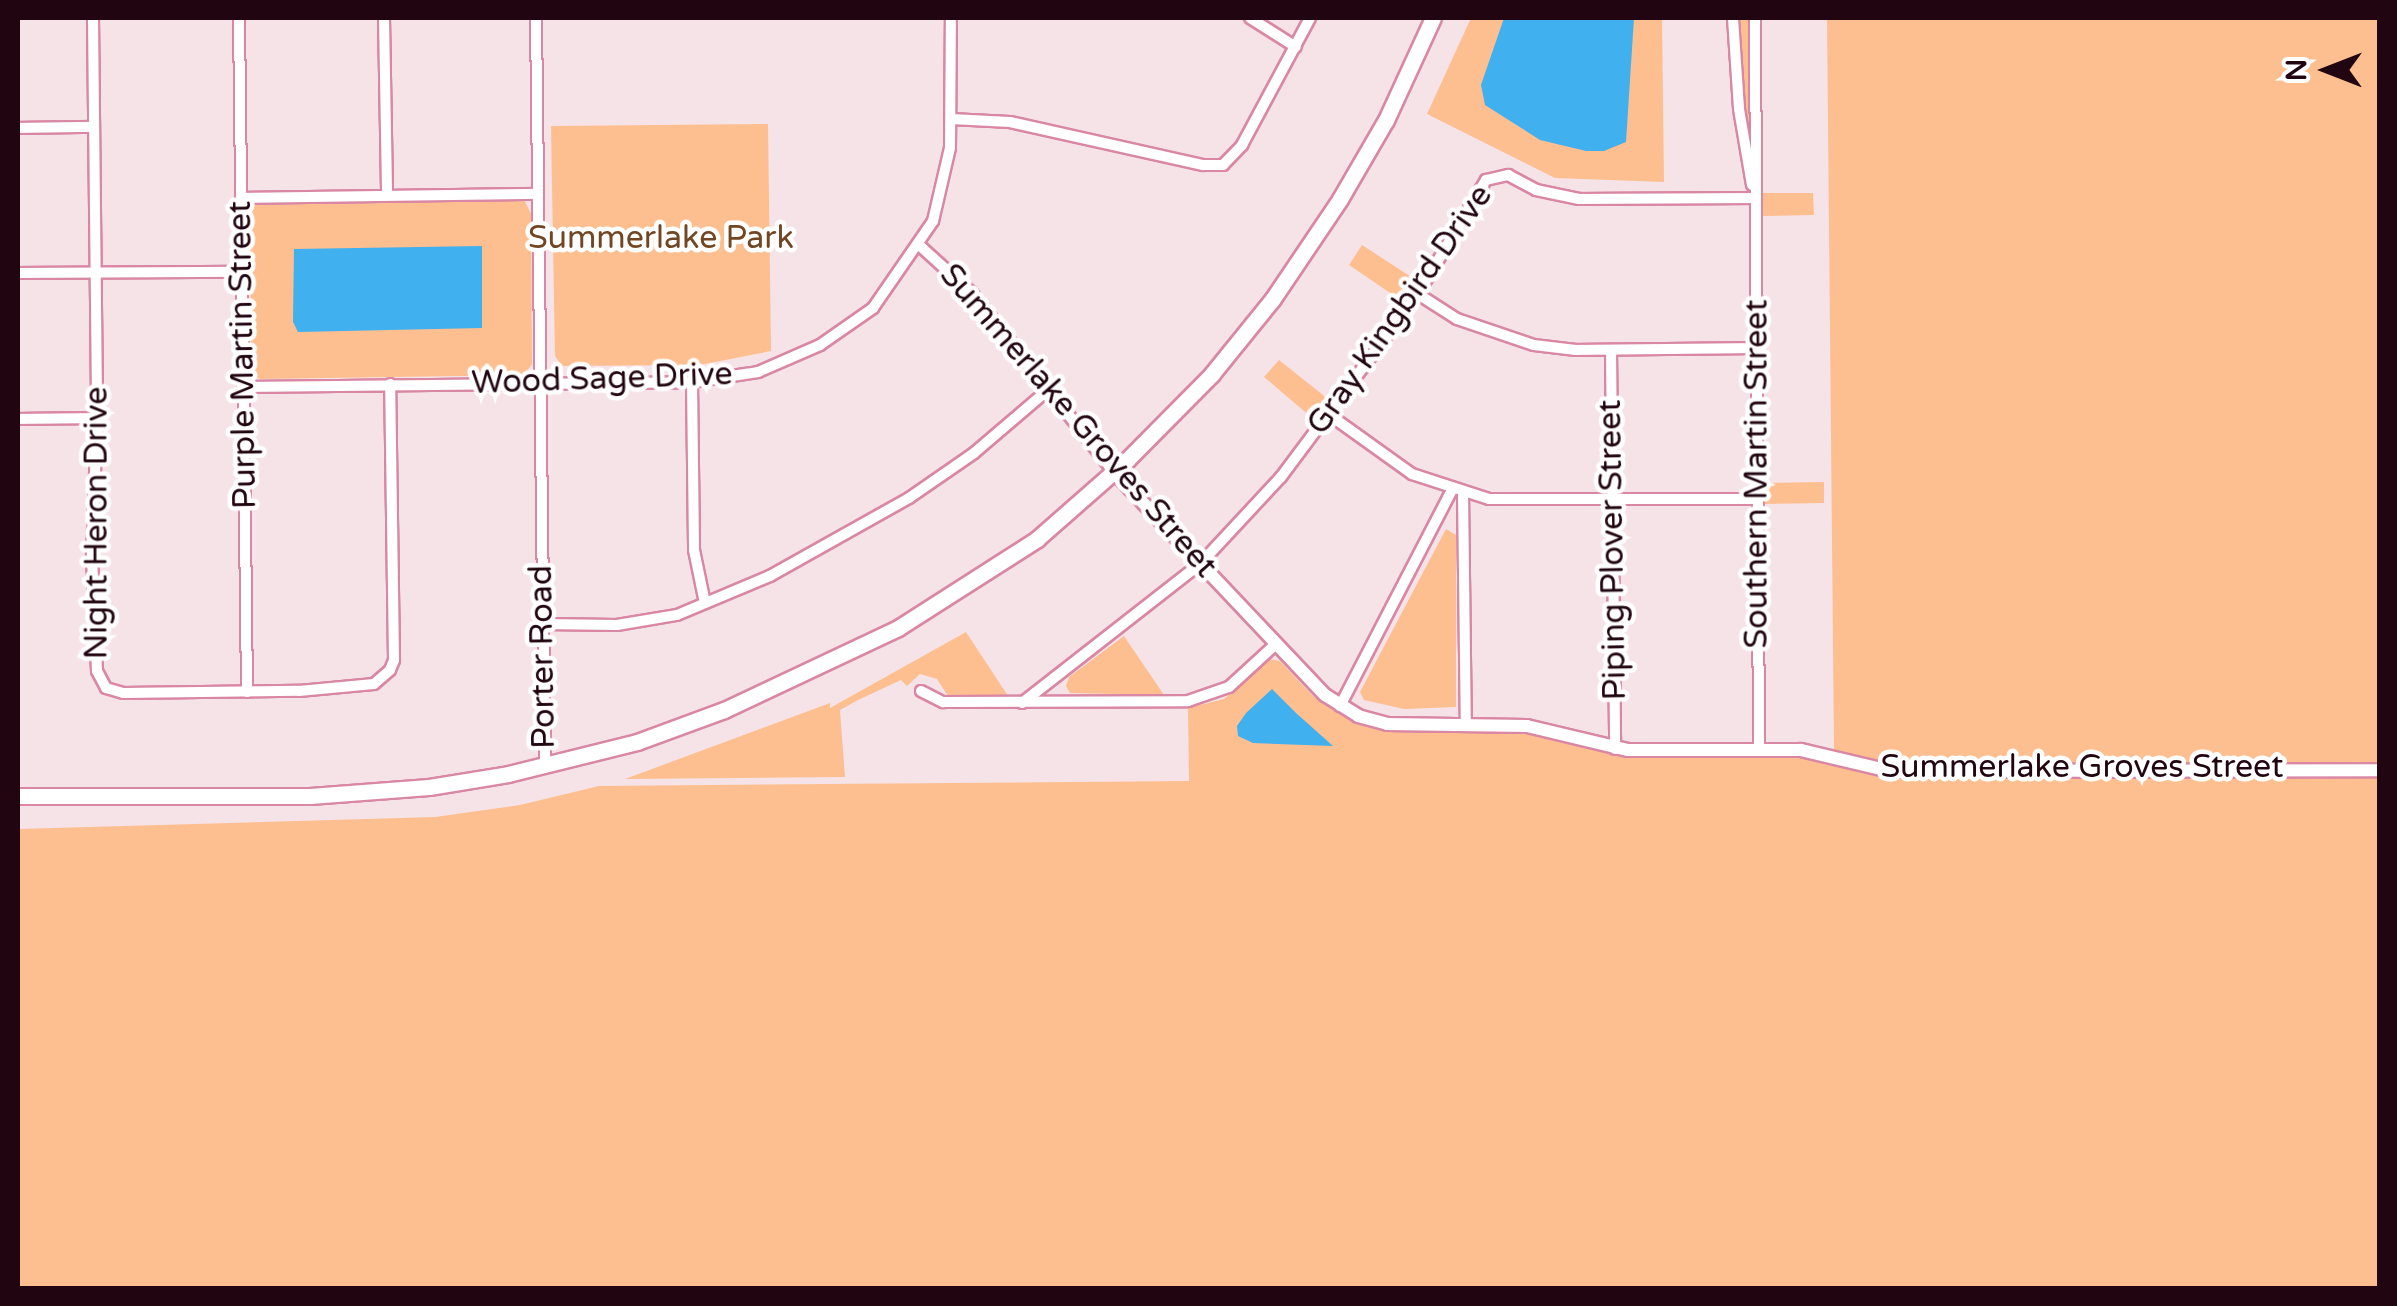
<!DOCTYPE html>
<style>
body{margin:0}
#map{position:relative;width:2397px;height:1306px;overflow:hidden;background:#f5e3e8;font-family:"Varela Round",sans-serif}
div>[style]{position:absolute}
.green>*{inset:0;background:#febf90}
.water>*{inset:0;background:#40b0ef}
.roads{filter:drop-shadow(2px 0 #d987a4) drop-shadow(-2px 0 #d987a4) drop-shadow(0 2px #d987a4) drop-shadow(0 -2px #d987a4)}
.minor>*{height:10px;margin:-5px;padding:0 5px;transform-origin:5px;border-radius:5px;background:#fff}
.tertiary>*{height:12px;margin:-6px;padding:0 6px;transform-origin:6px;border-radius:6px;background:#fff}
.secondary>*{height:15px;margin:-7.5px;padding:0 7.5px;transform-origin:7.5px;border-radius:7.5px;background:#fff}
span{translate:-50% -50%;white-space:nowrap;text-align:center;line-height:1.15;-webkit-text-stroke:9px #fff;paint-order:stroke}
.park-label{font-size:32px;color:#724622}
.street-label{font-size:32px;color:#210510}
.frame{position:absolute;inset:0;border:20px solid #210510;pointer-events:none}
.north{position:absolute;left:2277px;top:20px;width:100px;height:100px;-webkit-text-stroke:8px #fff;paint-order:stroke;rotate:270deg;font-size:28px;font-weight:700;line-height:40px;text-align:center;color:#210510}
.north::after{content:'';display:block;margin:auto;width:35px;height:45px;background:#210510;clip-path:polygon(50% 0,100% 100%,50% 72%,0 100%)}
</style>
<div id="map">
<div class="green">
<div style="clip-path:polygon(1471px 18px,1662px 18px,1664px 182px,1555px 178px,1427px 114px)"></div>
<div style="clip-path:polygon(1737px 18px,1751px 18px,1751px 156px,1743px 109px)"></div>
<div style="clip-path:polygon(1827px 18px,2379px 18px,2379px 1288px,18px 1288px,18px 829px,435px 817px,520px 805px,599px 786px,1189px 781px,1188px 708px,1224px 699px,1269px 659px,1280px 661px,1313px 696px,1336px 711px,1388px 731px,1537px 733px,1626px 757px,1794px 756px,1847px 768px,1834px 752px)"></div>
<div style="clip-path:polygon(768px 124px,771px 351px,700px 365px,562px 366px,555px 356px,551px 126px)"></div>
<div style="clip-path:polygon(1761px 193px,1813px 193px,1814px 215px,1761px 216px)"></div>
<div style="clip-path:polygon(524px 199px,531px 214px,532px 364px,524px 375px,260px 379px,251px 374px,250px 205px)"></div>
<div style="clip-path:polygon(1362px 245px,1419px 282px,1405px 303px,1349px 265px)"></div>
<div style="clip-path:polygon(1279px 360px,1333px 403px,1318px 423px,1264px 377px)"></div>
<div style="clip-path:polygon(1824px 482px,1824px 503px,1764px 504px,1764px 483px)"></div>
<div style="clip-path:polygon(1446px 529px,1456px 535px,1456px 707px,1404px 709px,1364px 700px,1360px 692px)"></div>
<div style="clip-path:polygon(966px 632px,1008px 696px,948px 696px,937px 679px,920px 674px,907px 686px,901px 680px,858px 700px,840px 710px,845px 777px,625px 779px,830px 703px,830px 708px)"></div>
<div style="clip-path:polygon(1124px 636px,1164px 695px,1070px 693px,1066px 686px,1069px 677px)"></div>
</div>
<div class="water">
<div style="clip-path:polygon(1504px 18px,1634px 18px,1626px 142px,1604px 151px,1586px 151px,1540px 140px,1485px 105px,1481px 85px)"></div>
<div style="clip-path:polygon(482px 246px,482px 328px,298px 332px,293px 322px,294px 249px)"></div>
<div style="clip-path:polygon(1272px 689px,1296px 713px,1333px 746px,1253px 743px,1238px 736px,1237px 726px,1246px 713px)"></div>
</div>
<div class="roads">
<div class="minor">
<div style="left:93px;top:18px;width:400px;rotate:89.4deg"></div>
<div style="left:97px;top:418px;width:139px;rotate:92.1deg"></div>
<div style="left:92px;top:557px;width:114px;rotate:87.5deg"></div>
<div style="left:97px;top:671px;width:19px;rotate:62deg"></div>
<div style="left:106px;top:688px;width:18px;rotate:16deg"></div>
<div style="left:123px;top:693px;width:176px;rotate:-0.7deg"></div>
<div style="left:299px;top:691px;width:75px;rotate:-5.3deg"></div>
<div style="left:374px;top:684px;width:21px;rotate:-41deg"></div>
<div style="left:390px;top:670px;width:11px;rotate:-68deg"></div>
<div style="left:394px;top:660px;width:276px;rotate:-90.8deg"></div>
<div style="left:239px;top:18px;width:674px;rotate:89.32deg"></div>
<div style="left:384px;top:18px;width:175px;rotate:89deg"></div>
<div style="left:536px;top:18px;width:748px;rotate:89.31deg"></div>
<div style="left:1250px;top:18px;width:54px;rotate:32.2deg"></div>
<div style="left:1733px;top:18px;width:91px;rotate:86.2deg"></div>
<div style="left:1739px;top:109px;width:77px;rotate:80.3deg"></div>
<div style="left:1755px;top:18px;width:732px;rotate:89.69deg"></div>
<div style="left:951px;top:119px;width:59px;rotate:2.9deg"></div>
<div style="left:1010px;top:122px;width:198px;rotate:12.6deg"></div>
<div style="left:1203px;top:165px;width:20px"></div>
<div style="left:1223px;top:165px;width:28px;rotate:-46deg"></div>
<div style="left:1242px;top:145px;width:144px;rotate:-61.8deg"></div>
<div style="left:18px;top:128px;width:76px;rotate:-0.8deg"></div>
<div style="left:241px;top:198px;width:297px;rotate:-0.8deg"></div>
<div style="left:919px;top:245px;width:72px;rotate:42.2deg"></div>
<div style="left:972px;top:293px;width:228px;rotate:51.6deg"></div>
<div style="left:18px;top:273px;width:224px;rotate:-0.3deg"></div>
<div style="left:1418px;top:294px;width:46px;rotate:32.7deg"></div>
<div style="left:1457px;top:319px;width:81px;rotate:18.7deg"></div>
<div style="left:1534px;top:345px;width:42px;rotate:6.8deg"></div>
<div style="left:1576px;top:350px;width:180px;rotate:-0.6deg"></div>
<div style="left:1611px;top:350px;width:399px;rotate:89.4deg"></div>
<div style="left:692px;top:382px;width:168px;rotate:89.3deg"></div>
<div style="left:694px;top:550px;width:54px;rotate:78.3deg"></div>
<div style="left:243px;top:387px;width:449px;rotate:-0.6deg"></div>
<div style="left:692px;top:382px;width:67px;rotate:-8.6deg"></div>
<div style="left:758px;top:372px;width:68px;rotate:-23.5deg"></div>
<div style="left:820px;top:345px;width:65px;rotate:-34.9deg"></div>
<div style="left:873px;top:308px;width:106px;rotate:-55.4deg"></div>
<div style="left:933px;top:221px;width:75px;rotate:-76.9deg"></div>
<div style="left:950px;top:148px;width:130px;rotate:-89.6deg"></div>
<div style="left:1331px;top:416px;width:100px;rotate:35.6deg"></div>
<div style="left:1412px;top:474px;width:81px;rotate:18deg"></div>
<div style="left:1489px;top:499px;width:268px"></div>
<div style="left:18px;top:419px;width:79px;rotate:-0.7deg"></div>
<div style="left:1463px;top:493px;width:233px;rotate:89.3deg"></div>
<div style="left:543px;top:624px;width:74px;rotate:0.8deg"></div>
<div style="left:617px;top:625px;width:61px;rotate:-9.5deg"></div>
<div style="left:677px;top:615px;width:101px;rotate:-22.8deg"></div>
<div style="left:770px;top:576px;width:159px;rotate:-29.3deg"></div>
<div style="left:909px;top:498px;width:79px;rotate:-34.7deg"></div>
<div style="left:974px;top:453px;width:99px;rotate:-40.5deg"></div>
<div style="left:921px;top:691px;width:25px;rotate:27deg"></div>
<div style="left:943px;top:702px;width:245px;rotate:-0.2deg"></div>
<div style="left:1188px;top:701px;width:43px;rotate:-18.9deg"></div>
<div style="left:1229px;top:687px;width:64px;rotate:-42.5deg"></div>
<div style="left:1022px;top:703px;width:227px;rotate:-38deg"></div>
<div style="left:1201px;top:563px;width:117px;rotate:-47.1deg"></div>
<div style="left:1281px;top:477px;width:229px;rotate:-53.2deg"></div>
<div style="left:1418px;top:294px;width:133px;rotate:-59.2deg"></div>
<div style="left:1486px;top:180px;width:23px;rotate:-13deg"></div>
<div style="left:1508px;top:175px;width:32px;rotate:28deg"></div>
<div style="left:1536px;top:190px;width:44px;rotate:11.8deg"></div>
<div style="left:1579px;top:199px;width:175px;rotate:-0.3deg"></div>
<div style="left:1340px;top:706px;width:243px;rotate:-62.6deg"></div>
</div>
<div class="tertiary">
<div style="left:1114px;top:472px;width:307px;rotate:46.6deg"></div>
<div style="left:1325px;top:695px;width:39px;rotate:32deg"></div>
<div style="left:1358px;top:716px;width:30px;rotate:15deg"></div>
<div style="left:1387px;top:724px;width:140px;rotate:0.8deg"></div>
<div style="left:1527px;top:726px;width:104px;rotate:13.4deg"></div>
<div style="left:1628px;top:750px;width:173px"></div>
<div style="left:1801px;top:750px;width:91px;rotate:13.3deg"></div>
<div style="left:1890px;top:771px;width:490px;rotate:-0.1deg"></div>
</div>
<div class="secondary">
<div style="left:18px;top:796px;width:292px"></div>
<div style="left:310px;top:796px;width:119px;rotate:-4.3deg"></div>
<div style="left:429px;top:787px;width:80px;rotate:-9.3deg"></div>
<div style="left:508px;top:774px;width:133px;rotate:-13.9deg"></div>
<div style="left:637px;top:742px;width:93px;rotate:-20.2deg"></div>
<div style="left:724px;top:710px;width:192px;rotate:-25.2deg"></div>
<div style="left:898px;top:628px;width:165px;rotate:-32.6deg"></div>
<div style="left:1037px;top:539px;width:120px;rotate:-41.3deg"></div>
<div style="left:1127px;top:460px;width:121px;rotate:-45.3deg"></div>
<div style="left:1212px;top:374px;width:95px;rotate:-51deg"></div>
<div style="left:1272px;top:300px;width:122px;rotate:-56deg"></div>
<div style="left:1340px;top:199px;width:91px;rotate:-59.8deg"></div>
<div style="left:1386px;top:120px;width:112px;rotate:-65.3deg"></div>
</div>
</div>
<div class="park-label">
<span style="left:661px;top:238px">Summerlake Park</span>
</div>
<div class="street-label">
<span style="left:1400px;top:310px;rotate:-55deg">Gray Kingbird Drive</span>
<span style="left:243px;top:355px;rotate:-91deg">Purple Martin Street</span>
<span style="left:602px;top:379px;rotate:-2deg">Wood Sage Drive</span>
<span style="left:1078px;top:421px;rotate:49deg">Summerlake Groves Street</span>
<span style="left:1757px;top:474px;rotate:-90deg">Southern Martin Street</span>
<span style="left:97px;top:523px;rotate:-90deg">Night Heron Drive</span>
<span style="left:1613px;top:550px;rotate:-91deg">Piping Plover Street</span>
<span style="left:543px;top:657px;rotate:-91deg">Porter Road</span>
<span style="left:2082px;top:767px">Summerlake Groves Street</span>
</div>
<div class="frame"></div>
<div class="north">N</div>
</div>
